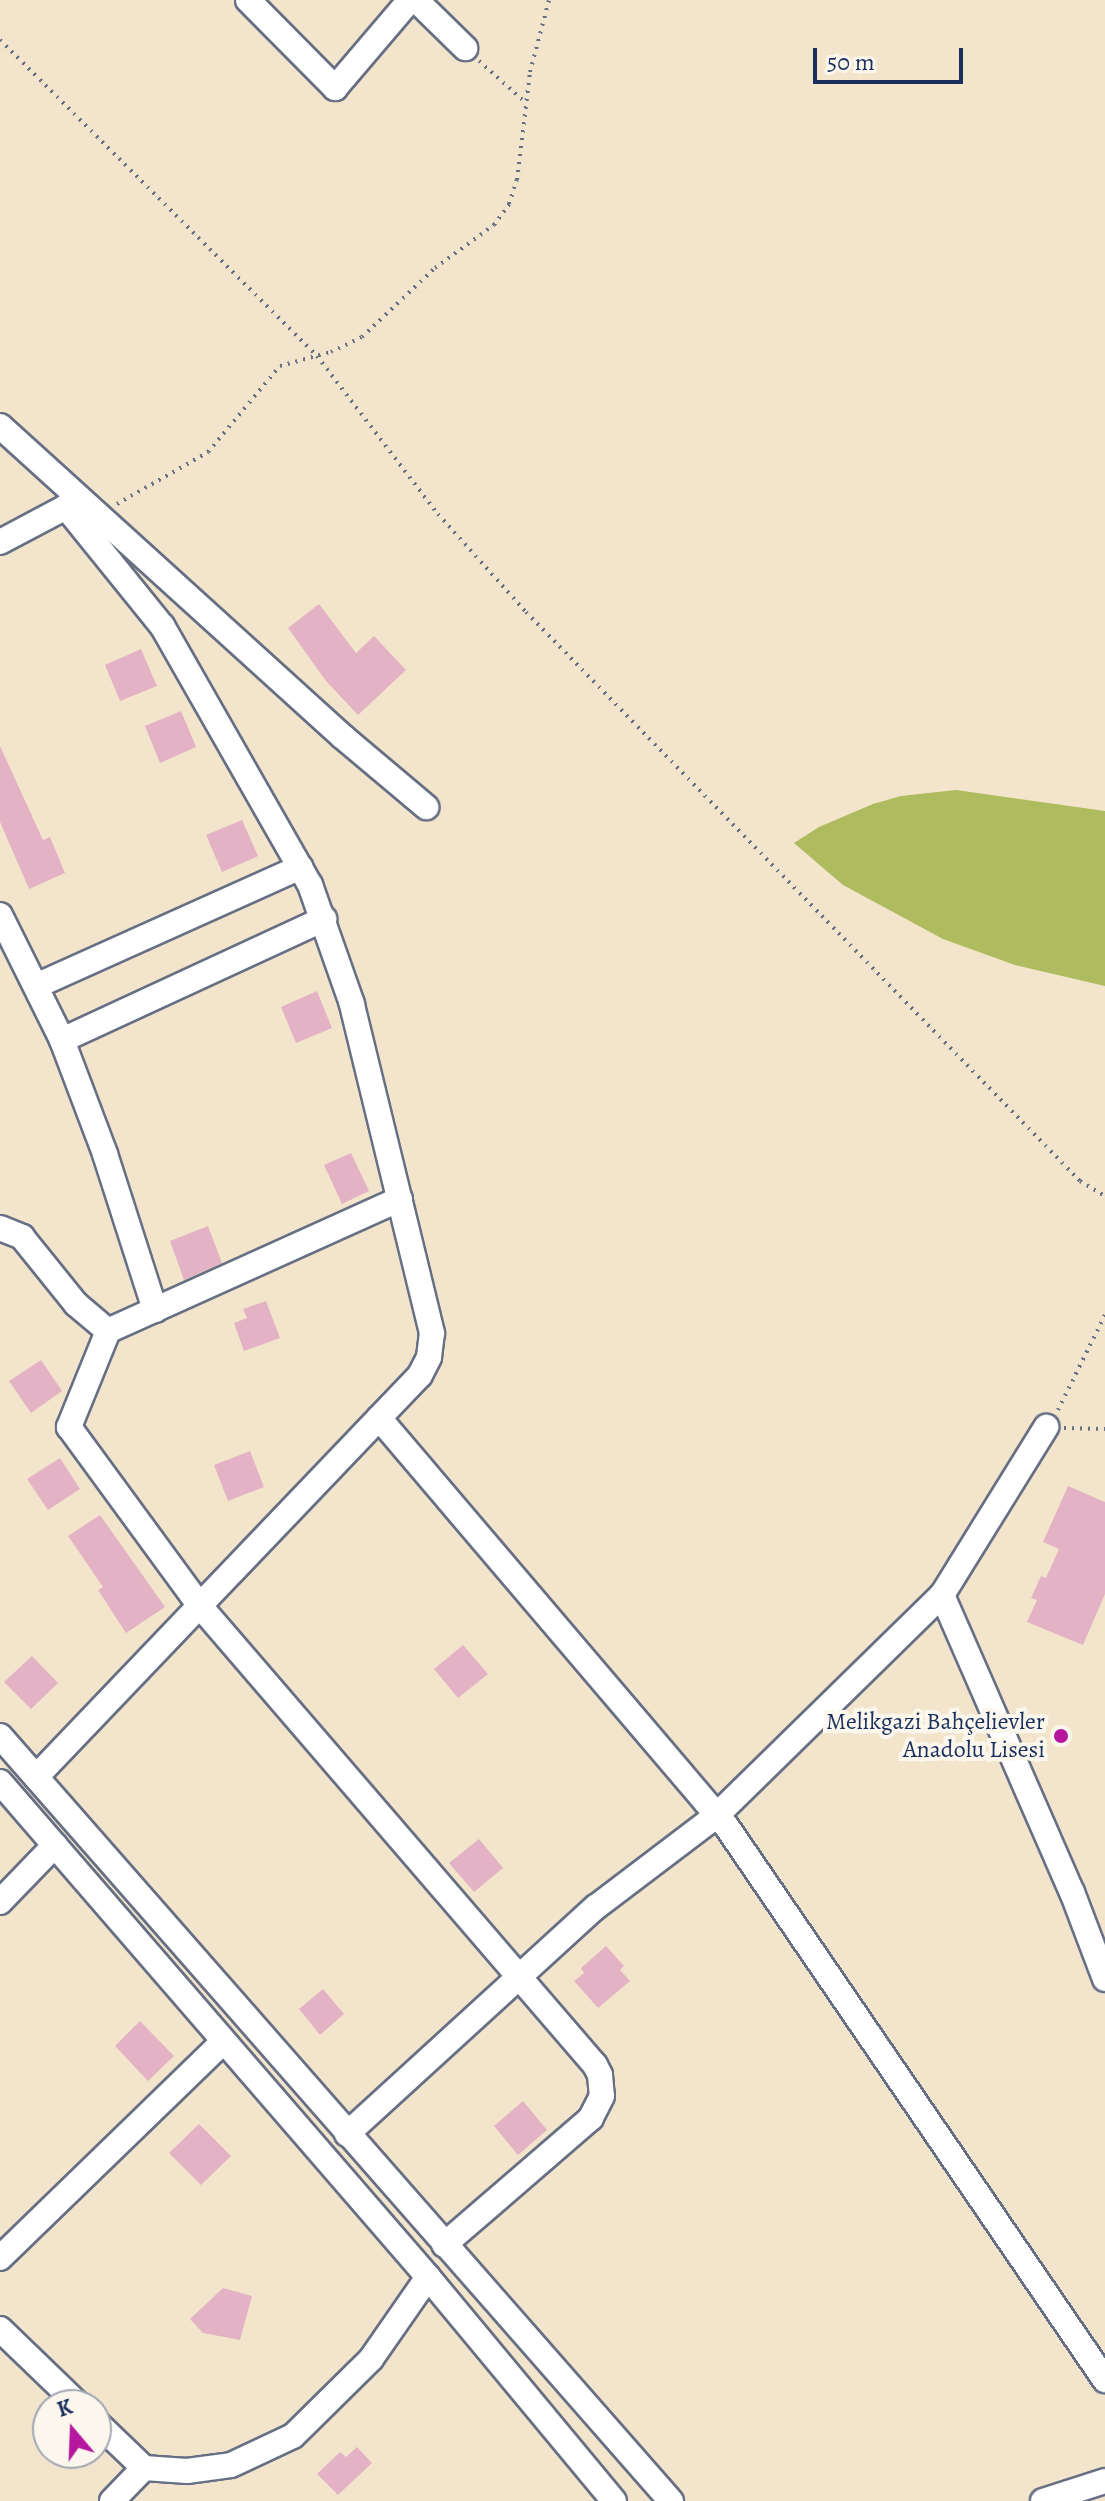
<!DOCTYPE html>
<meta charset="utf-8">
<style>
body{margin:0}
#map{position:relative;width:1105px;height:2501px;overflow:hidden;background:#f3e5cb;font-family:Alegreya,serif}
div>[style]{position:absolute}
.green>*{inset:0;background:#aebb5e}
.building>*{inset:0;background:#e3b3c5}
.path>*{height:4px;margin-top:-2px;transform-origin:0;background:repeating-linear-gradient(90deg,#676f84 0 2px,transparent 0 8px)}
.roads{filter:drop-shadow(2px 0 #676f84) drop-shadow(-2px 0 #676f84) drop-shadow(0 2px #676f84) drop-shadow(0 -2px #676f84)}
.street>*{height:24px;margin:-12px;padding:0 12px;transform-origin:12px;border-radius:12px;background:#fff}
.dots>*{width:22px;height:22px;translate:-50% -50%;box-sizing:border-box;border:4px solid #fbf7ec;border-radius:50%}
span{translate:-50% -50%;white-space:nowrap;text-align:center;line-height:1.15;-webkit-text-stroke:8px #fbf7ec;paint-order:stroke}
.poi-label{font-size:24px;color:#1b2f5e}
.right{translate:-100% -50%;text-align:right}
.north{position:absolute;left:32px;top:2389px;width:80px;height:80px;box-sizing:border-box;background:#fbf7ec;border:2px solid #a1a7b3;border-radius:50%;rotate:341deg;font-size:22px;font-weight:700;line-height:32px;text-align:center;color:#1b2f5e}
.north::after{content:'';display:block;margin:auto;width:28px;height:36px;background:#b5179e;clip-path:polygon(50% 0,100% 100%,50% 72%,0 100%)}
.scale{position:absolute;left:813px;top:48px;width:150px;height:36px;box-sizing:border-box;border:4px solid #1b2f5e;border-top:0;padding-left:10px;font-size:24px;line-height:28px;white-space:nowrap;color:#1b2f5e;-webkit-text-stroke:6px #fbf7ec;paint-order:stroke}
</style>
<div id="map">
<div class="green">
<div style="clip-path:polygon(956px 790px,1105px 811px,1105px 986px,1015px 965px,943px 939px,843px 885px,794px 843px,819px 827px,873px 804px,901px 796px)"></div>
</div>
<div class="building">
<div style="clip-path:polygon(319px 604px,356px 653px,374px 636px,406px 670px,358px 715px,326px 681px,288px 628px)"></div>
<div style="clip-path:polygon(141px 649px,157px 686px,120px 701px,105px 665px)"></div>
<div style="clip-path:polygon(181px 711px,196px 747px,160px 763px,145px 726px)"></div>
<div style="clip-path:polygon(0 746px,43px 840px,50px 837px,65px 873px,29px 889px,0 822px)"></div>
<div style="clip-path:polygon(242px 820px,258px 856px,222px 872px,206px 835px)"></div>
<div style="clip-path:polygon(317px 991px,332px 1028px,296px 1043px,281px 1007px)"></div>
<div style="clip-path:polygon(351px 1153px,369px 1191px,342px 1204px,324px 1165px)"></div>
<div style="clip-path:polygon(208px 1226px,222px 1263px,184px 1280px,170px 1241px)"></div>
<div style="clip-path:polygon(266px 1301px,280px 1338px,244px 1351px,234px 1323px,247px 1318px,243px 1309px)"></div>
<div style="clip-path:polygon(41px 1360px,62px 1391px,31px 1413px,9px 1381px)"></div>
<div style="clip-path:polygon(250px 1451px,264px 1487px,228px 1501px,214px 1465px)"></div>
<div style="clip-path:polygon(60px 1458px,80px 1489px,48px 1510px,27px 1479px)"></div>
<div style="clip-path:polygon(1068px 1486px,1105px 1502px,1105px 1594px,1083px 1645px,1027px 1622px,1037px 1600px,1031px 1598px,1041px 1576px,1046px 1578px,1059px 1549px,1043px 1542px)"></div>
<div style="clip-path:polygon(100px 1515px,165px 1607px,126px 1633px,98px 1590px,103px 1587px,68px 1536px)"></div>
<div style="clip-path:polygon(463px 1645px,488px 1674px,458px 1698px,434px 1669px)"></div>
<div style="clip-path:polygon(32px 1656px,58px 1683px,31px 1709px,4px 1682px)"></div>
<div style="clip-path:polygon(479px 1839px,503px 1868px,474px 1892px,449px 1863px)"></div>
<div style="clip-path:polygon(606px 1946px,624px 1966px,620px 1970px,630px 1981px,598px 2008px,574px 1981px,584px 1973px,581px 1968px)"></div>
<div style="clip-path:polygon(323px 1989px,344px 2014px,320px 2035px,299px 2009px)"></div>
<div style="clip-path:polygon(140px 2021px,174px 2056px,148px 2081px,115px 2046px)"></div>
<div style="clip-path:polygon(523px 2101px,547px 2130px,518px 2155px,494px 2126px)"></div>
<div style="clip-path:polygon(199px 2124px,231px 2156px,201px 2185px,169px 2153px)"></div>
<div style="clip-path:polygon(223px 2288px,252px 2296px,240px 2340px,203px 2333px,190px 2319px)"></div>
<div style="clip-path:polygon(357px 2447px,372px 2463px,338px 2495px,317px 2474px,340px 2452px,346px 2457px)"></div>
</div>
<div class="path">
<div style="left:0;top:40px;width:448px;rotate:44.9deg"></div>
<div style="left:317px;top:356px;width:199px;rotate:52.6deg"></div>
<div style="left:438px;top:514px;width:132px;rotate:48.1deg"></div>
<div style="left:526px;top:612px;width:794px;rotate:45.77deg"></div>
<div style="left:1080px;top:1181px;width:29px;rotate:31deg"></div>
<div style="left:479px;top:61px;width:62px;rotate:41.7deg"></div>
<div style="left:117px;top:504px;width:105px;rotate:-29.7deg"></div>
<div style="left:208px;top:452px;width:112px;rotate:-50.1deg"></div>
<div style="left:280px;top:366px;width:53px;rotate:-15.4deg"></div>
<div style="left:331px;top:352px;width:34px;rotate:-26deg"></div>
<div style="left:362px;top:337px;width:100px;rotate:-43.4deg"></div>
<div style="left:435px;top:268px;width:73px;rotate:-36.1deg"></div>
<div style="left:494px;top:225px;width:26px;rotate:-54deg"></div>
<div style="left:509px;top:204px;width:25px;rotate:-72deg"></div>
<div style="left:517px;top:180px;width:109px;rotate:-83.1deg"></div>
<div style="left:530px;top:72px;width:74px;rotate:-75.2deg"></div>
<div style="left:1058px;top:1410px;width:106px;rotate:-63.7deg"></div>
<div style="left:1064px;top:1428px;width:41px;rotate:1.4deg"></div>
</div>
<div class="roads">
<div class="street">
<div style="left:248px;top:0;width:124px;rotate:45.3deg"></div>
<div style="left:335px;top:88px;width:116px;rotate:-49.6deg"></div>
<div style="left:416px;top:0;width:69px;rotate:44.4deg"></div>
<div style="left:0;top:426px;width:463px;rotate:42.2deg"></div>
<div style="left:343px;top:737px;width:109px;rotate:40.1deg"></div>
<div style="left:0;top:542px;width:75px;rotate:-27.9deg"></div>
<div style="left:66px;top:507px;width:15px;rotate:-42deg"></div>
<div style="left:0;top:915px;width:140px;rotate:63.6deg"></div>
<div style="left:62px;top:1040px;width:122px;rotate:69.3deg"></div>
<div style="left:105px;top:1154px;width:164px;rotate:72.2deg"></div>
<div style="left:36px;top:986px;width:290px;rotate:-24.2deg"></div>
<div style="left:62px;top:1040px;width:289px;rotate:-24.8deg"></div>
<div style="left:400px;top:1199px;width:320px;rotate:155.7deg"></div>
<div style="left:108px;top:1331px;width:104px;rotate:112.1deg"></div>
<div style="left:69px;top:1427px;width:222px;rotate:53.8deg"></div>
<div style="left:200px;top:1606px;width:606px;rotate:49.29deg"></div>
<div style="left:595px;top:2065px;width:11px;rotate:63deg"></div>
<div style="left:600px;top:2075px;width:21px;rotate:85deg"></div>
<div style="left:602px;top:2096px;width:25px;rotate:117deg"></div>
<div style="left:591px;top:2118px;width:194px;rotate:139.2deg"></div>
<div style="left:0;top:1228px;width:24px;rotate:22deg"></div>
<div style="left:22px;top:1237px;width:86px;rotate:51.1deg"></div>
<div style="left:76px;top:1304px;width:42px;rotate:40.2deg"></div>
<div style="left:379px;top:1418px;width:537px;rotate:49.61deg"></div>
<div style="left:727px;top:1827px;width:670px;rotate:55.65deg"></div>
<div style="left:942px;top:1595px;width:324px;rotate:66.4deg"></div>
<div style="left:1072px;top:1892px;width:93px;rotate:69.2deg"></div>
<div style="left:0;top:1736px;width:1018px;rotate:48.75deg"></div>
<div style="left:36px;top:1777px;width:556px;rotate:-46.31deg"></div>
<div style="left:420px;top:1375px;width:20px;rotate:-63deg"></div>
<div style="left:429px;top:1357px;width:24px;rotate:-83deg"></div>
<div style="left:432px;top:1333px;width:339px;rotate:-103.7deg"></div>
<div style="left:352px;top:1004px;width:126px;rotate:-109.4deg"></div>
<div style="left:310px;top:885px;width:298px;rotate:-119.7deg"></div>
<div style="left:162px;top:626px;width:153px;rotate:-128.9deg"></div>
<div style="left:0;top:1782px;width:654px;rotate:49.15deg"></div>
<div style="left:428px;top:2277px;width:291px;rotate:50.3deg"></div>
<div style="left:0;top:1902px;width:79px;rotate:-46deg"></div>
<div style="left:347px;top:2134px;width:337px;rotate:-42.4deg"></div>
<div style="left:596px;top:1907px;width:152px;rotate:-37.2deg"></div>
<div style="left:717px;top:1815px;width:315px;rotate:-44.4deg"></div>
<div style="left:942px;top:1595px;width:198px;rotate:-58.2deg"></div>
<div style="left:0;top:2258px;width:309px;rotate:-44.1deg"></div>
<div style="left:0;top:2329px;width:110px;rotate:43.9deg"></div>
<div style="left:96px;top:2422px;width:66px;rotate:43.8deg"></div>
<div style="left:112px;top:2501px;width:46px;rotate:-45.9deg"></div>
<div style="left:144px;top:2468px;width:43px;rotate:4deg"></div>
<div style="left:187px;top:2471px;width:44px;rotate:-7.8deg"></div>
<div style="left:231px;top:2465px;width:68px;rotate:-25.1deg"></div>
<div style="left:293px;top:2436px;width:110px;rotate:-44.6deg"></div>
<div style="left:371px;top:2359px;width:100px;rotate:-55.2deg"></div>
<div style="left:1043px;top:2501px;width:65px;rotate:-17.9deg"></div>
</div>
</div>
<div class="dots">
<div style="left:1061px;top:1736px;background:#b5179e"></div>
</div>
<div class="poi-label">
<span class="right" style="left:1045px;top:1736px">Melikgazi Bahçelievler<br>Anadolu Lisesi</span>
</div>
<div class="north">K</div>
<div class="scale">50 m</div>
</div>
